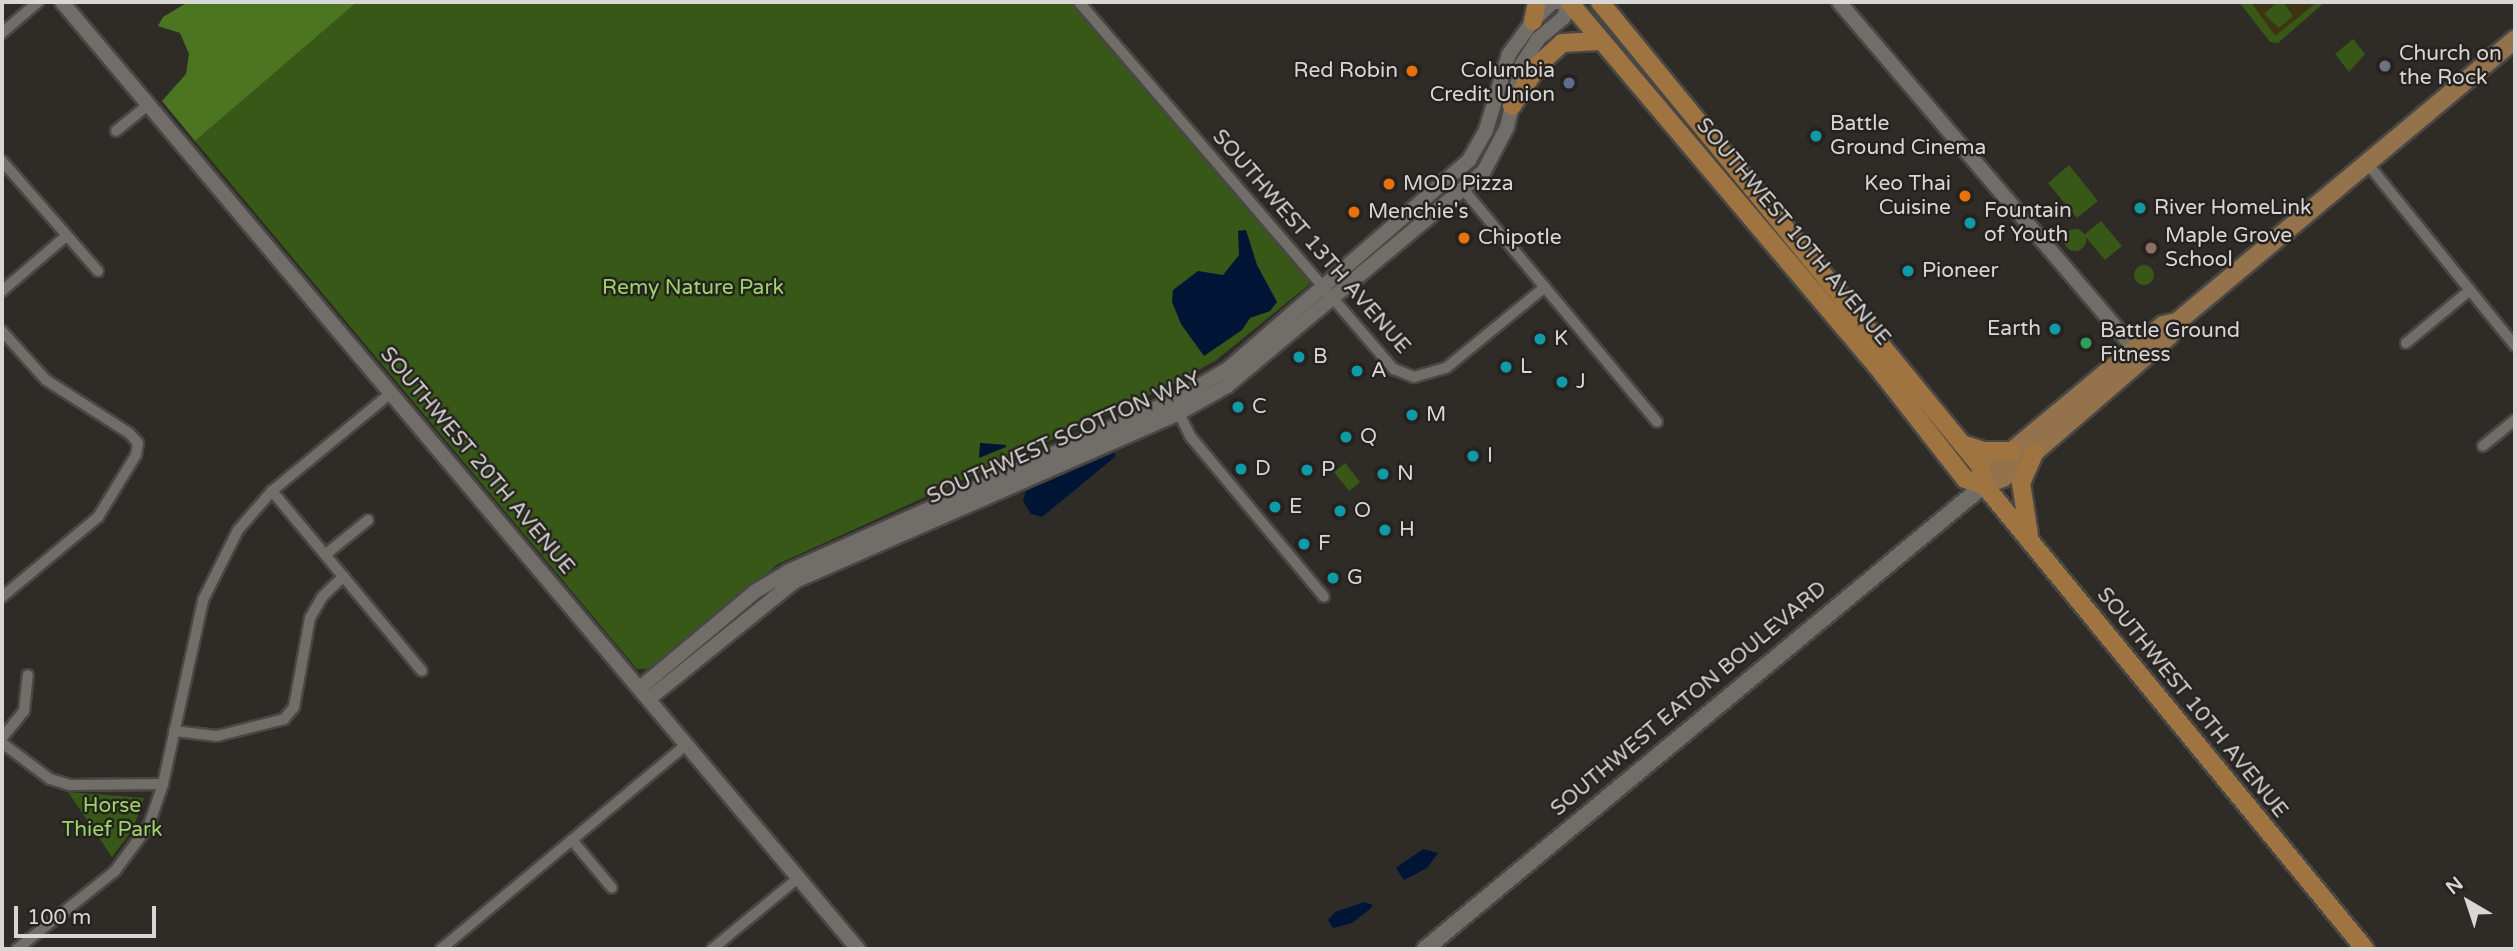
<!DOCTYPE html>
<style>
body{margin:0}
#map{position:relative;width:2517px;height:951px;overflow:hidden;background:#2f2c28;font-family:"Varela Round",sans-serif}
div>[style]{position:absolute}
.green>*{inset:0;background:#375816}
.round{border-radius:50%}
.forest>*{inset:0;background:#4c7522}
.sand>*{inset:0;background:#3c3413}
.water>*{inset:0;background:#001436}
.roads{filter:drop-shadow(2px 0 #494744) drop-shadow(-2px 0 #494744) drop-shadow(0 2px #494744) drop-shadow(0 -2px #494744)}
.minor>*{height:10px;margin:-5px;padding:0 5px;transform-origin:5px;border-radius:5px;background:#716d69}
.tertiary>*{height:14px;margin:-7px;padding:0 7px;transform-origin:7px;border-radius:7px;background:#716d69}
.secondary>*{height:16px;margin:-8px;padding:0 8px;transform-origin:8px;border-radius:8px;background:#716d69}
.primary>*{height:18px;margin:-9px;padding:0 9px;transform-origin:9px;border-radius:9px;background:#94724b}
.trunk>*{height:18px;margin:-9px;padding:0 9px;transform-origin:9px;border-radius:9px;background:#a07441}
.dots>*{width:19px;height:19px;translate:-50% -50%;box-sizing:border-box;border:4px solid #25221f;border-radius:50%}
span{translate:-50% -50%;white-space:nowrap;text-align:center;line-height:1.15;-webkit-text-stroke:5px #25221f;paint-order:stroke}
.poi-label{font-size:21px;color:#d9d7d5}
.left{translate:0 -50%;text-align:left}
.right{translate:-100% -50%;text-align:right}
.street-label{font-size:21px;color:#d9d7d5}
.park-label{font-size:21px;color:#9bd469}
.frame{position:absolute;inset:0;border:4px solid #d9d7d5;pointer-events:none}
.north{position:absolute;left:2433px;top:867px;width:70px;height:70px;-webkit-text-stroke:5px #25221f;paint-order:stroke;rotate:321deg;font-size:19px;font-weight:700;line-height:28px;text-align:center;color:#d9d7d5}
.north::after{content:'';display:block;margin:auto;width:24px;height:32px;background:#d9d7d5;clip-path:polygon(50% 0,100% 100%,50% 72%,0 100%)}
.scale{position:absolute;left:14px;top:906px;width:142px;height:32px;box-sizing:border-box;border:4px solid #d9d7d5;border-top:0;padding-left:9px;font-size:21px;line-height:24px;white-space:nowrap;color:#d9d7d5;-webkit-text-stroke:5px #25221f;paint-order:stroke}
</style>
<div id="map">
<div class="green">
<div style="clip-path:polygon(357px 2px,1073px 2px,1311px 283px,1215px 361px,1169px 386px,778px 564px,652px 669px,637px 669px,195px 141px)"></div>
<div style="clip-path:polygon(2239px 2px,2325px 2px,2278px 43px,2270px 42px)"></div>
<div style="clip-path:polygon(2353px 39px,2365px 54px,2349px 72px,2335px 54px)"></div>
<div style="clip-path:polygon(2069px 165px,2098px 201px,2077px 218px,2048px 183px)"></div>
<div style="clip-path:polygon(2101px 221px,2122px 246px,2105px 260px,2084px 235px)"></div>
<div class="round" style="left:2064px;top:229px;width:22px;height:22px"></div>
<div class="round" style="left:2134px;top:265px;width:20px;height:20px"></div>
<div style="clip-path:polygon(1345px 463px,1360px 482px,1349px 491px,1334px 472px)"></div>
<div style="clip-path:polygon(68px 792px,144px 798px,133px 829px,112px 857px)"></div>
</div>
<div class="forest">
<div style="clip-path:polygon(188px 2px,357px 2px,195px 141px,162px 101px,186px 74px,189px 54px,180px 33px,158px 26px,163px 17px)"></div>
</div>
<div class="sand">
<div style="clip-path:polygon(2251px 2px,2277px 2px,2264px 14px,2279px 28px,2293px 16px,2283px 2px,2316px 3px,2275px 36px)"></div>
</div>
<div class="water">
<div style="clip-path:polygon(1246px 230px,1257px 265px,1277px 302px,1270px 311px,1250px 318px,1242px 330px,1204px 356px,1181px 324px,1172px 302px,1173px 290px,1198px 271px,1223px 275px,1239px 255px,1238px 231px)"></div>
<div style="clip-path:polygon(980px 443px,1006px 445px,1006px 447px,979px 458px)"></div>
<div style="clip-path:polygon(1114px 453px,1116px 456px,1042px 517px,1031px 514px,1023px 501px,1026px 491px)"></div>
<div style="clip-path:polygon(1423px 849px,1438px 853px,1427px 868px,1404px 880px,1396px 868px)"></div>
<div style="clip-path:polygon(1364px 902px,1373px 905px,1370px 909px,1352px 923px,1333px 928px,1328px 920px,1335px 912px)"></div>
</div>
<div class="roads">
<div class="minor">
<div style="left:1079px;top:2px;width:484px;rotate:49.4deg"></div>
<div style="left:1394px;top:369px;width:22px;rotate:22deg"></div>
<div style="left:1414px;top:377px;width:33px;rotate:-16deg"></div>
<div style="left:1446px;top:368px;width:128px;rotate:-39.3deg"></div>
<div style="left:2px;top:33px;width:48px;rotate:-40.7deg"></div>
<div style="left:116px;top:131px;width:41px;rotate:-39.1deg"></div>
<div style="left:2px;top:161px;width:146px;rotate:48.9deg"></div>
<div style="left:2367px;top:163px;width:235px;rotate:51deg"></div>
<div style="left:1463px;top:189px;width:303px;rotate:50.2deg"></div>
<div style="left:2px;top:291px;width:83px;rotate:-40.6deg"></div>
<div style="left:2px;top:331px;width:66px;rotate:48.1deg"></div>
<div style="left:46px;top:380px;width:98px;rotate:32.6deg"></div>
<div style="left:129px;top:433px;width:13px;rotate:48deg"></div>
<div style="left:138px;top:443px;width:12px;rotate:99deg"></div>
<div style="left:136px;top:455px;width:73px;rotate:121.5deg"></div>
<div style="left:98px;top:517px;width:125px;rotate:140.2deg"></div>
<div style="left:2406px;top:343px;width:83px;rotate:-39.6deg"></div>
<div style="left:1176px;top:407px;width:32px;rotate:64deg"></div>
<div style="left:1190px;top:436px;width:209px;rotate:50.2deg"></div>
<div style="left:2483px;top:446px;width:41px;rotate:-39.1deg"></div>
<div style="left:272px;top:491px;width:234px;rotate:50.2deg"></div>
<div style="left:326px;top:554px;width:54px;rotate:-39deg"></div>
<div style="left:174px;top:731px;width:43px;rotate:6.6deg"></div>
<div style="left:217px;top:736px;width:69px;rotate:-14.2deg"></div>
<div style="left:284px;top:719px;width:16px;rotate:-50deg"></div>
<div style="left:294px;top:707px;width:90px;rotate:-79.8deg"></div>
<div style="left:310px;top:618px;width:24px;rotate:-60deg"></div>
<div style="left:322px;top:597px;width:30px;rotate:-44deg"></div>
<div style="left:2px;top:738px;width:35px;rotate:-51deg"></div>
<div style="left:24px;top:711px;width:36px;rotate:-84deg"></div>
<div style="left:2px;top:743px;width:60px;rotate:36.9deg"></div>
<div style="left:50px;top:779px;width:21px;rotate:17deg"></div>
<div style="left:70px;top:785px;width:93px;rotate:-0.6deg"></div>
<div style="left:572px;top:840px;width:62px;rotate:50.2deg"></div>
<div style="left:17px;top:949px;width:125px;rotate:-38.5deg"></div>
<div style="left:115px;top:871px;width:57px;rotate:-53.5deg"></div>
<div style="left:149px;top:825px;width:43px;rotate:-71.1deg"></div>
<div style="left:163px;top:784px;width:188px;rotate:-77.7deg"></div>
<div style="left:203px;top:600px;width:78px;rotate:-63.4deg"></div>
<div style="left:238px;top:530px;width:52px;rotate:-48.9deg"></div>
<div style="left:272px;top:491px;width:154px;rotate:-39.5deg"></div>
<div style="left:441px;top:949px;width:320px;rotate:-39.8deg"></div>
<div style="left:712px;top:949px;width:112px;rotate:-39.5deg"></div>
</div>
<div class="tertiary">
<div style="left:62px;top:2px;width:1237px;rotate:49.95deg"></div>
<div style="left:1839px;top:2px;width:455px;rotate:49.6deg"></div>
<div style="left:641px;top:687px;width:150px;rotate:-39.9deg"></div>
<div style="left:756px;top:591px;width:39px;rotate:-31deg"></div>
<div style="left:789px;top:571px;width:420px;rotate:-23.9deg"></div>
<div style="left:1173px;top:401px;width:64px;rotate:-30.2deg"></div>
<div style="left:1228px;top:369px;width:319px;rotate:-40.9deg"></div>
<div style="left:1469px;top:160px;width:34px;rotate:-60deg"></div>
<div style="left:1486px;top:130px;width:79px;rotate:-73.2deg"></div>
<div style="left:1509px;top:54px;width:41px;rotate:-54deg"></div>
<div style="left:1533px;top:21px;width:28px;rotate:-44deg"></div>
<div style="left:1553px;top:2px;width:8px"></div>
<div style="left:650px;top:698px;width:186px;rotate:-38.9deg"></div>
<div style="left:795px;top:581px;width:419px;rotate:-23.6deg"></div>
<div style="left:1179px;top:413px;width:55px;rotate:-29.4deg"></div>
<div style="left:1227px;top:386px;width:335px;rotate:-39.9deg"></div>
<div style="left:1484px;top:171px;width:50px;rotate:-62.4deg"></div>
<div style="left:1507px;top:127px;width:65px;rotate:-76.6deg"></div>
<div style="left:1522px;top:64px;width:30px;rotate:-57deg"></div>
<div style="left:1538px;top:39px;width:34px;rotate:-40deg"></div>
<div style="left:1564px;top:17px;width:16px;rotate:-72deg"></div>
</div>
<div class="secondary">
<div style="left:1425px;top:949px;width:726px;rotate:-39.69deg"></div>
</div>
<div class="primary">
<div style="left:1984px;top:485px;width:20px;rotate:-20deg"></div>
<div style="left:2003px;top:478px;width:41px;rotate:-39.1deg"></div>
<div style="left:2035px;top:452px;width:177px;rotate:-40.9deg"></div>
<div style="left:2169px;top:336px;width:16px;rotate:-60deg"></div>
<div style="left:2177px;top:322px;width:441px;rotate:-39.9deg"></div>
<div style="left:1984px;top:485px;width:21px;rotate:-62deg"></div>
<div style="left:1994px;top:466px;width:220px;rotate:-39.8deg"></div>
<div style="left:2163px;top:325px;width:14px;rotate:-12deg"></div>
</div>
<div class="trunk">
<div style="left:1569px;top:2px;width:487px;rotate:49.8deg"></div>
<div style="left:1883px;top:374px;width:133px;rotate:52deg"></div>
<div style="left:1965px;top:479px;width:20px;rotate:18deg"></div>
<div style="left:1600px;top:2px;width:600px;rotate:50.68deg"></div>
<div style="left:1980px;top:466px;width:19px;rotate:78deg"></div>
<div style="left:1984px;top:485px;width:600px;rotate:50.61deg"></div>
<div style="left:1533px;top:21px;width:19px;rotate:-78deg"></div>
<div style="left:1512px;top:106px;width:50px;rotate:-57.3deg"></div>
<div style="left:1539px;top:64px;width:31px;rotate:-42deg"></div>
<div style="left:1562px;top:43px;width:39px;rotate:-3deg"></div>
<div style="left:1962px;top:444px;width:23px;rotate:18deg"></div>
<div style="left:1984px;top:451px;width:29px"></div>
<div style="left:2029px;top:535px;width:53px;rotate:-98.7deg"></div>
<div style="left:2021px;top:483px;width:34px;rotate:-66deg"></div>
</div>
</div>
<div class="dots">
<div style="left:2385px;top:66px;background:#6b7280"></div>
<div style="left:1412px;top:71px;background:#e8710a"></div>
<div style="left:1569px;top:83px;background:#5c6f8a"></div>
<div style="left:1816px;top:136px;background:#0f9aa8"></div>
<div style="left:1389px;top:184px;background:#e8710a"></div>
<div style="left:1965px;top:196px;background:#e8710a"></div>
<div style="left:2140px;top:208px;background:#0f9aa8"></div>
<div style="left:1354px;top:212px;background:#e8710a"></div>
<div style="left:1970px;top:223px;background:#0f9aa8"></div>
<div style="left:1464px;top:238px;background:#e8710a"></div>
<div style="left:2151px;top:248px;background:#8d6e63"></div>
<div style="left:1908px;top:271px;background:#0f9aa8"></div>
<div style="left:2055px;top:329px;background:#0f9aa8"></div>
<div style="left:1540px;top:339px;background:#0f9aa8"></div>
<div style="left:2086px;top:343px;background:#2e9e5b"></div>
<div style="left:1299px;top:357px;background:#0f9aa8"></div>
<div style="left:1506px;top:367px;background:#0f9aa8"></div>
<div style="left:1357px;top:371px;background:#0f9aa8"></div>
<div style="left:1562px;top:382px;background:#0f9aa8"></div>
<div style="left:1238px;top:407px;background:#0f9aa8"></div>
<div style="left:1412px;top:415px;background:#0f9aa8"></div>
<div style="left:1346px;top:437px;background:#0f9aa8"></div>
<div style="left:1473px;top:456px;background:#0f9aa8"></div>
<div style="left:1241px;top:469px;background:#0f9aa8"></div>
<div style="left:1307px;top:470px;background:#0f9aa8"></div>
<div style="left:1383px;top:474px;background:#0f9aa8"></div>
<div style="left:1275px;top:507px;background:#0f9aa8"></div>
<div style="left:1340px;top:511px;background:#0f9aa8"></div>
<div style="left:1385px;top:530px;background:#0f9aa8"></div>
<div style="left:1304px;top:544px;background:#0f9aa8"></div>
<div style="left:1333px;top:578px;background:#0f9aa8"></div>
</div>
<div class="poi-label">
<span class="left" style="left:2399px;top:66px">Church on<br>the Rock</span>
<span class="right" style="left:1398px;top:71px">Red Robin</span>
<span class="right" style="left:1555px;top:83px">Columbia<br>Credit Union</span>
<span class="left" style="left:1830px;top:136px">Battle<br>Ground Cinema</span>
<span class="left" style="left:1403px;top:184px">MOD Pizza</span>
<span class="right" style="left:1951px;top:196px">Keo Thai<br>Cuisine</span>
<span class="left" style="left:2154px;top:208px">River HomeLink</span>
<span class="left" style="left:1984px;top:223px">Fountain<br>of Youth</span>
<span class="left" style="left:1368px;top:212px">Menchie's</span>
<span class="left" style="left:2165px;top:248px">Maple Grove<br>School</span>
<span class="left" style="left:1478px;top:238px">Chipotle</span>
<span class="left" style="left:1922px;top:271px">Pioneer</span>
<span class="right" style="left:2041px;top:329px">Earth</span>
<span class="left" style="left:2100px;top:343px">Battle Ground<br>Fitness</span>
<span class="left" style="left:1554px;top:339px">K</span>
<span class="left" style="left:1313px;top:357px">B</span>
<span class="left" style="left:1520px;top:367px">L</span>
<span class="left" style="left:1371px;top:371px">A</span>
<span class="left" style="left:1576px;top:382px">J</span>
<span class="left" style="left:1252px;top:407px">C</span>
<span class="left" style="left:1426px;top:415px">M</span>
<span class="left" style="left:1360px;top:437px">Q</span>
<span class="left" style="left:1487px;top:456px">I</span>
<span class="left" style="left:1255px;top:469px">D</span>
<span class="left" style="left:1321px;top:470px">P</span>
<span class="left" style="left:1397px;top:474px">N</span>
<span class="left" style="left:1289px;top:507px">E</span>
<span class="left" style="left:1354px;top:511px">O</span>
<span class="left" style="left:1399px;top:530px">H</span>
<span class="left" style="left:1318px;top:544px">F</span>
<span class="left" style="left:1347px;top:578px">G</span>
</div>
<div class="street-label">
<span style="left:1793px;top:232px;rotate:50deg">SOUTHWEST 10TH AVENUE</span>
<span style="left:1311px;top:242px;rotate:49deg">SOUTHWEST 13TH AVENUE</span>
<span style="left:1064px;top:438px;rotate:-24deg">SOUTHWEST SCOTTON WAY</span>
<span style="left:477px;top:461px;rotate:50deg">SOUTHWEST 20TH AVENUE</span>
<span style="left:1689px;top:699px;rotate:-40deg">SOUTHWEST EATON BOULEVARD</span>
<span style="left:2192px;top:703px;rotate:51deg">SOUTHWEST 10TH AVENUE</span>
</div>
<div class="park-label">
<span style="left:693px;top:288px">Remy Nature Park</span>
<span style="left:112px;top:818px">Horse<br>Thief Park</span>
</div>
<div class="frame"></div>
<div class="north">N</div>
<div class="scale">100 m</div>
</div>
